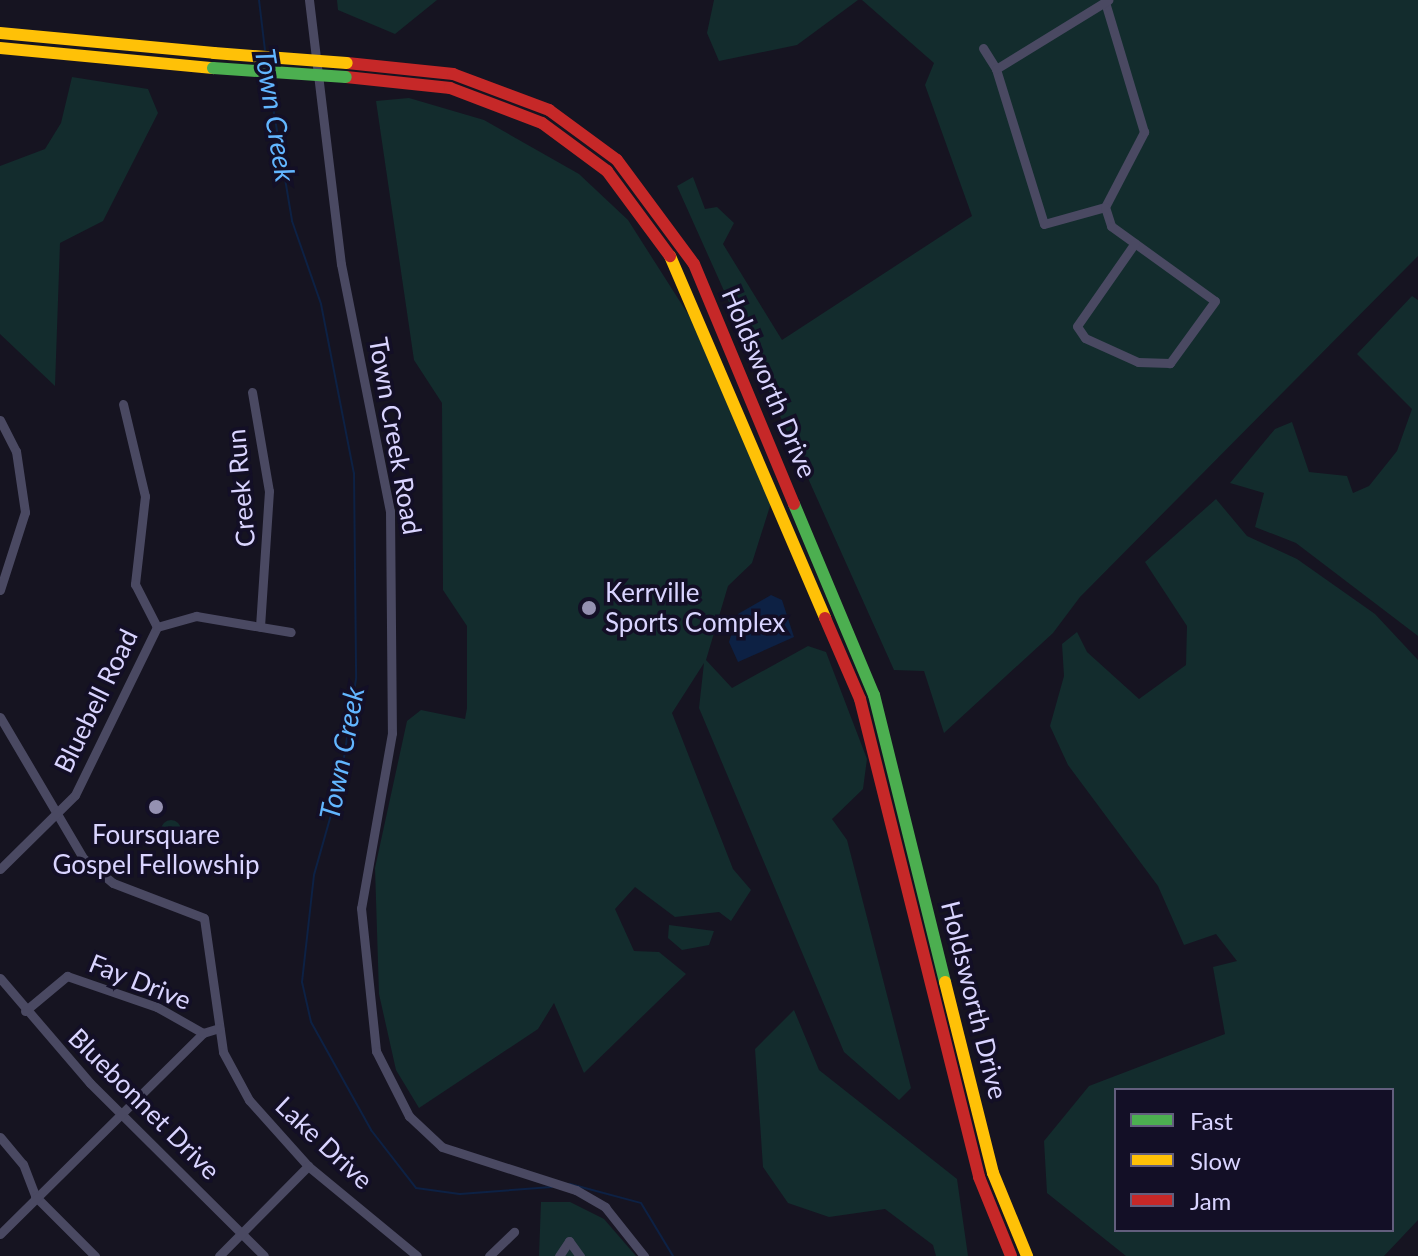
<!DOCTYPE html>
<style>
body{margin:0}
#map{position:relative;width:1418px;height:1256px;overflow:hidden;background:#161421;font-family:Lato,sans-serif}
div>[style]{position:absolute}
.green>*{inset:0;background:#132c2d}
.round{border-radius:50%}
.water>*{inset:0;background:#0d2144}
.stream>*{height:2px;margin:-1px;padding:0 1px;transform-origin:1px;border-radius:1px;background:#0d2144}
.street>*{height:9px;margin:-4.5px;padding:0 4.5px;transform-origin:4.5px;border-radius:4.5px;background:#4a4962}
.fast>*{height:12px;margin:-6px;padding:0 6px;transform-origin:6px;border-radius:6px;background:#4caf50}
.slow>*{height:12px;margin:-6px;padding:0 6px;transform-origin:6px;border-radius:6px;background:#ffc107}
.jam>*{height:12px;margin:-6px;padding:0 6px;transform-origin:6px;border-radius:6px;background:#c62828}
.fast-bridge>*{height:12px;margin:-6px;padding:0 6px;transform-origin:6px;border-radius:6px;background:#4caf50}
.slow-bridge>*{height:12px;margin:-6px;padding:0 6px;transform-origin:6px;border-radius:6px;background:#ffc107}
.dots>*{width:22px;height:22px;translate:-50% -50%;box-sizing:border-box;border:4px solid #130f26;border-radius:50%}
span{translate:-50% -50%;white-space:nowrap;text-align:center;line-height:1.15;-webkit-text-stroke:7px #130f26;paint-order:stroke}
.street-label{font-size:26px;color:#d9d4ff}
.poi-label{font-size:26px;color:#d9d4ff}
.left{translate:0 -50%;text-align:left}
.water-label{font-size:28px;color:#62b6ff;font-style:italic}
.legend{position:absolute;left:1114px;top:1088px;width:280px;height:144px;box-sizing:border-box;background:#130f26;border:2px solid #625e7d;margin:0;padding:10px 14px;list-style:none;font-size:24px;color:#d9d4ff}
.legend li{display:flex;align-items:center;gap:16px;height:40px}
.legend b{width:40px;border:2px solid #625e7d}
</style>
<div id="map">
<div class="green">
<div style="clip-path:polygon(337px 0,437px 0,395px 34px,338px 10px)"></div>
<div style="clip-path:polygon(714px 0,858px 0,797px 45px,719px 61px,707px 33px)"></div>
<div style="clip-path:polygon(862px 0,1418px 0,1418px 256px,1080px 597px,1053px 633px,944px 733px,924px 671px,894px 670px,677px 186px,693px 177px,705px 209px,717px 207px,734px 223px,723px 244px,782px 340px,972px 216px,925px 85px,934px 63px)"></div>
<div style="clip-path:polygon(72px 77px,148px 89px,158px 113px,103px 221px,60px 243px,55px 386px,0 334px,0 166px,45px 149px,61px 123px)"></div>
<div style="clip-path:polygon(409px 98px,484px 120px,579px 174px,628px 220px,695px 325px,771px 503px,752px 563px,728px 586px,706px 660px,732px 688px,808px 646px,826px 652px,867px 759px,863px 789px,832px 819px,847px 840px,911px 1088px,899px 1100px,844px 1052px,699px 708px,704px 663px,672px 713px,733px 869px,751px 890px,731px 921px,719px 912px,675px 917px,635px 887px,615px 909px,634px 951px,659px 952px,686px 974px,584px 1073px,554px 1003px,538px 1029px,419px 1108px,396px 1070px,379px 994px,375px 868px,407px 721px,421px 710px,465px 719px,467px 708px,467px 626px,443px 590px,442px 403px,414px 360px,376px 101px)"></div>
<div style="clip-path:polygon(1412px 296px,1418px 300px,1418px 636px,1296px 543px,1255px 527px,1264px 493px,1230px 483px,1275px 429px,1292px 422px,1309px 472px,1347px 476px,1353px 493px,1369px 486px,1397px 451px,1412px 409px,1357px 354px)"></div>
<div style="clip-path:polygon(evenodd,1216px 499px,1247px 536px,1297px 559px,1375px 614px,1418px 660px,1418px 1220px,1384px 1256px,1126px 1256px,1047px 1193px,1044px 1141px,1089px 1086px,1225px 1034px,1213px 967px,1237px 961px,1216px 934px,1184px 945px,1158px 886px,1068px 765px,1050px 726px,1064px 676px,1062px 644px,1077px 632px,1087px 652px,1139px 699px,1186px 665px,1187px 626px,1145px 562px,1216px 499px,1392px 1090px,1392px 1230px,1116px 1230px,1116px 1090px,1392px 1090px)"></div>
<div class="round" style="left:161px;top:820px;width:20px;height:20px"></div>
<div style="clip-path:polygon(669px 925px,714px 931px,709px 945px,682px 950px,668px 938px)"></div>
<div style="clip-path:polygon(794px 1010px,819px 1070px,957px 1179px,968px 1256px,936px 1256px,933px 1245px,885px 1209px,829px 1217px,788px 1203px,763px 1167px,755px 1049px)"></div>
<div style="clip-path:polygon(541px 1202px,570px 1202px,604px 1219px,636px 1256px,539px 1256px)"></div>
</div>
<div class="water">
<div style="clip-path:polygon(771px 595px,782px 600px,794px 637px,738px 662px,729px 642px,738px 614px)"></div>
</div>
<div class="stream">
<div style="left:259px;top:0;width:50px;rotate:83.2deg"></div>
<div style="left:268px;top:77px;width:146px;rotate:80.5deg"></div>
<div style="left:292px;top:221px;width:88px;rotate:70.7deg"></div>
<div style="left:321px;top:304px;width:172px;rotate:79deg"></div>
<div style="left:354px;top:473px;width:206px;rotate:89.4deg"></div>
<div style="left:356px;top:679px;width:105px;rotate:98.7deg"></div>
<div style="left:340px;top:783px;width:96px;rotate:105.8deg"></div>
<div style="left:314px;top:875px;width:108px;rotate:96.4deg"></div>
<div style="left:302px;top:982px;width:41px;rotate:77.3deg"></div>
<div style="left:311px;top:1022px;width:124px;rotate:60.9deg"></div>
<div style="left:371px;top:1130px;width:73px;rotate:52.2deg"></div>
<div style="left:416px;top:1188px;width:44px;rotate:7.8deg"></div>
<div style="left:460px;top:1194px;width:92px;rotate:-4.4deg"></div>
<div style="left:570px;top:1184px;width:73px;rotate:15deg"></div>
<div style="left:641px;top:1203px;width:62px;rotate:58.9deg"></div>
</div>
<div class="street">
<div style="left:309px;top:0;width:266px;rotate:83.1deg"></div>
<div style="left:341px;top:264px;width:252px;rotate:78.8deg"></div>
<div style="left:390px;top:511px;width:222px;rotate:89.5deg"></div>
<div style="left:392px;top:733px;width:178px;rotate:100deg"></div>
<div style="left:361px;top:908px;width:144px;rotate:84deg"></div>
<div style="left:376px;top:1051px;width:73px;rotate:63.1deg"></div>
<div style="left:409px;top:1116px;width:45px;rotate:43.2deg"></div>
<div style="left:442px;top:1147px;width:141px;rotate:17.8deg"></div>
<div style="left:576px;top:1190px;width:34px;rotate:30deg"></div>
<div style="left:605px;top:1207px;width:63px;rotate:51.5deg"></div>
<div style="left:983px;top:48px;width:25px;rotate:58deg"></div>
<div style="left:996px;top:69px;width:162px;rotate:72.8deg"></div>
<div style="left:1044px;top:224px;width:63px;rotate:-15.6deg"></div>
<div style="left:1105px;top:207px;width:85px;rotate:-62.5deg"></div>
<div style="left:1144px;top:132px;width:136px;rotate:-106.7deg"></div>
<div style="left:996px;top:69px;width:132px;rotate:-31.6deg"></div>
<div style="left:1105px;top:207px;width:20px;rotate:72deg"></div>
<div style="left:1111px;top:226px;width:128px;rotate:35.8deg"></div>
<div style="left:1215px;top:301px;width:77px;rotate:126deg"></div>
<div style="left:1170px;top:363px;width:32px;rotate:-178deg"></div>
<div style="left:1138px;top:362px;width:58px;rotate:-155.6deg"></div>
<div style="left:1085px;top:338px;width:14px;rotate:-124deg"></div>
<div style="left:1077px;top:326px;width:101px;rotate:-55.1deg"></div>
<div style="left:252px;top:392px;width:100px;rotate:80.3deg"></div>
<div style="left:269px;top:491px;width:136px;rotate:93.8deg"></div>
<div style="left:123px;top:404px;width:95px;rotate:76.6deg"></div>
<div style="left:145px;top:496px;width:89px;rotate:96.5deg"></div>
<div style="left:135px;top:584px;width:48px;rotate:62.9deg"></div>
<div style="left:0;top:420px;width:35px;rotate:63deg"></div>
<div style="left:16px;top:451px;width:62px;rotate:81.6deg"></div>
<div style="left:25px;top:512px;width:82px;rotate:107.8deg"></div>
<div style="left:0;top:717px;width:164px;rotate:59.5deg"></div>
<div style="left:83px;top:858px;width:39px;rotate:40deg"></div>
<div style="left:113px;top:883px;width:97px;rotate:21deg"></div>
<div style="left:204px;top:918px;width:135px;rotate:81.9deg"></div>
<div style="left:223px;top:1052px;width:55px;rotate:61.6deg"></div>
<div style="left:249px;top:1100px;width:89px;rotate:48.2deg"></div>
<div style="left:308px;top:1166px;width:141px;rotate:39.5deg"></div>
<div style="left:0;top:869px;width:105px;rotate:-44.6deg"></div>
<div style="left:75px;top:795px;width:187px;rotate:-64deg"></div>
<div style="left:157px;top:627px;width:41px;rotate:-15.8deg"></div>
<div style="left:196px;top:616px;width:96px;rotate:9.6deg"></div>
<div style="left:0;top:978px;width:138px;rotate:49.4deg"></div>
<div style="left:90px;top:1083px;width:245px;rotate:44.8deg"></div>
<div style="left:25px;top:1011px;width:55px;rotate:-39.8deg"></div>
<div style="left:67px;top:976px;width:95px;rotate:19deg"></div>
<div style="left:157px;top:1007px;width:53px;rotate:29.5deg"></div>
<div style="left:0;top:1137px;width:35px;rotate:50deg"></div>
<div style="left:23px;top:1164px;width:34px;rotate:69deg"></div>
<div style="left:35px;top:1196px;width:85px;rotate:45deg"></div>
<div style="left:0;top:1234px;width:286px;rotate:-44.7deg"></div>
<div style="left:203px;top:1033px;width:17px;rotate:-17deg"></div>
<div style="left:219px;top:1256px;width:127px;rotate:-45.3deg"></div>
<div style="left:489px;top:1256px;width:35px;rotate:-44deg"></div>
<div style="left:559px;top:1256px;width:18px;rotate:-56deg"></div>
<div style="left:569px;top:1241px;width:19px;rotate:54deg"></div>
</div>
<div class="fast">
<div style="left:794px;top:504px;width:207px;rotate:67.3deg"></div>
<div style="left:874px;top:695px;width:296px;rotate:76.1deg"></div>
</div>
<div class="slow">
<div style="left:0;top:33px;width:215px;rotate:5.3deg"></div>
<div style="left:0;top:48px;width:214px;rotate:5.4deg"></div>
<div style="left:670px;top:256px;width:394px;rotate:66.8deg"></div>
<div style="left:945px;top:982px;width:197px;rotate:75.9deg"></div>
<div style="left:993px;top:1173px;width:90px;rotate:67.7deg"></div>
</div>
<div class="jam">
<div style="left:347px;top:63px;width:107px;rotate:5.9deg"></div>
<div style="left:453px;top:74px;width:103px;rotate:20.6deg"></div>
<div style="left:549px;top:110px;width:84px;rotate:36.3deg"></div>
<div style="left:617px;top:160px;width:129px;rotate:53.5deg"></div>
<div style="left:694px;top:264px;width:260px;rotate:67.4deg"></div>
<div style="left:346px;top:77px;width:105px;rotate:6deg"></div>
<div style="left:450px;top:88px;width:98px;rotate:20.8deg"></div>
<div style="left:542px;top:123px;width:81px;rotate:36.4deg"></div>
<div style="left:607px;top:171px;width:106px;rotate:53.5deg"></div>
<div style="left:825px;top:618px;width:88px;rotate:66.6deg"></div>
<div style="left:860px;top:699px;width:493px;rotate:76deg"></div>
<div style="left:979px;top:1177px;width:85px;rotate:67.9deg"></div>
</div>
<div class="fast-bridge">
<div style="left:213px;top:68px;width:133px;rotate:3.9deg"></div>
</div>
<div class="slow-bridge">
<div style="left:214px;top:53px;width:133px;rotate:4.3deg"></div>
</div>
<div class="dots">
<div style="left:589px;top:608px;background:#9591b1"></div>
<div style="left:156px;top:807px;background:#9591b1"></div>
</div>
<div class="street-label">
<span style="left:769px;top:383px;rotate:67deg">Holdsworth Drive</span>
<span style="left:395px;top:436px;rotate:80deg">Town Creek Road</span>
<span style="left:241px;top:488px;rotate:-95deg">Creek Run</span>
<span style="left:96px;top:701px;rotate:-64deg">Bluebell Road</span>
<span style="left:140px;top:982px;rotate:22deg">Fay Drive</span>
<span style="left:974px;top:1000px;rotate:76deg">Holdsworth Drive</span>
<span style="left:144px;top:1104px;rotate:45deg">Bluebonnet Drive</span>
<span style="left:324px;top:1143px;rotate:43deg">Lake Drive</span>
</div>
<div class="poi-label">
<span class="left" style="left:605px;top:608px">Kerrville<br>Sports Complex</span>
<span style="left:156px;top:850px">Foursquare<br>Gospel Fellowship</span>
</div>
<div class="water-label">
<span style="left:276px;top:115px;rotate:81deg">Town Creek</span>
<span style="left:341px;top:753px;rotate:-79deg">Town Creek</span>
</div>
<ul class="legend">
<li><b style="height:10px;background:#4caf50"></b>Fast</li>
<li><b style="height:10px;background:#ffc107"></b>Slow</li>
<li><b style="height:10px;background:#c62828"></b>Jam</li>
</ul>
</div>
